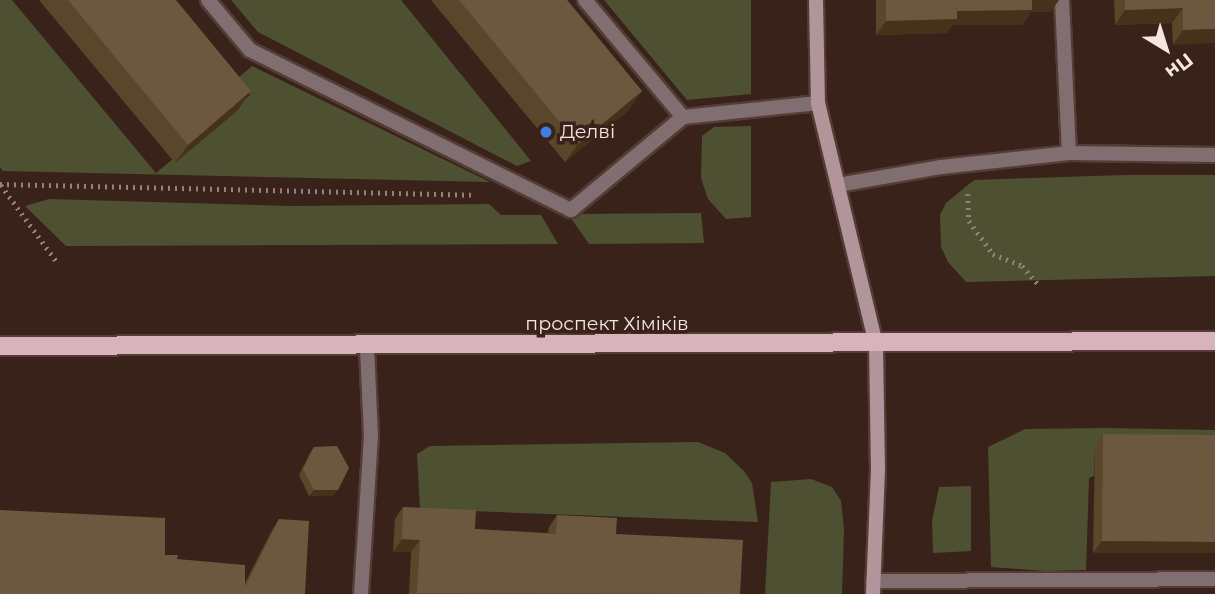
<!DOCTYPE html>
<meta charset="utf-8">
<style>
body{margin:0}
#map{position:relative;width:1215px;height:594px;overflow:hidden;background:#392219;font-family:Montserrat,sans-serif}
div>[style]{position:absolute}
.green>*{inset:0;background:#4e5131}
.path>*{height:4.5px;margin-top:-2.25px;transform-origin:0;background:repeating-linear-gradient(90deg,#95817a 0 2px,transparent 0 7px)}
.roads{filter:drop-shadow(2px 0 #533d35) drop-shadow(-2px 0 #533d35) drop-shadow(0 2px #533d35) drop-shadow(0 -2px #533d35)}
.lane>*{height:14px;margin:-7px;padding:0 7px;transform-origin:7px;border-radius:7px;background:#806e71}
.street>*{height:14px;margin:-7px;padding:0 7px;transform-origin:7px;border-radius:7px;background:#806e71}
.secondary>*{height:14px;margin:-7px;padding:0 7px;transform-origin:7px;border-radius:7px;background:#b1959b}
.primary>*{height:18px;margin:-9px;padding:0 9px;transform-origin:9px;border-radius:9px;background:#d8b3bb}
.wall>*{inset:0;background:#5a472b}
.shaded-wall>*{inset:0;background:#46311b}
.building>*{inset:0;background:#6b583e}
.dots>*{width:19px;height:19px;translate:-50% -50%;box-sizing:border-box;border:4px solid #392219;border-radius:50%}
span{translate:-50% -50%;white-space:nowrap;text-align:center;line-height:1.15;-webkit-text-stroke:7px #392219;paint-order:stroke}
.poi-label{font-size:19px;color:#f6e6e0}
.left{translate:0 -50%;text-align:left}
.street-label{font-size:19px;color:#f6e6e0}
.north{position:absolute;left:1131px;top:14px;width:70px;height:70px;-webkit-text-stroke:5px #392219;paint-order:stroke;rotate:142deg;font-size:19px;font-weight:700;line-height:28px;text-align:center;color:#f6e6e0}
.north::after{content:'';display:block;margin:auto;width:24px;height:32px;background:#f6e6e0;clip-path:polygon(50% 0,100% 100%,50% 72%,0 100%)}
</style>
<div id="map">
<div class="green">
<div style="clip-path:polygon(0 0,12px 0,156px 173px,250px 95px,237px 79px,252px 66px,490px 182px,3px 171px,0 167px)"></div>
<div style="clip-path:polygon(231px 0,401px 0,531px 161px,517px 166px,258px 32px)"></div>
<div style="clip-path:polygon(604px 0,751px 0,751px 94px,687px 100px)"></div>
<div style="clip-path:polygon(751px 126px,751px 217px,726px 219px,708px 199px,701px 178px,702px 136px,714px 127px)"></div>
<div style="clip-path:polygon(1125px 175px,1215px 175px,1215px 276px,966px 282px,948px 262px,941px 247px,940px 215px,946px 203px,974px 180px)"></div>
<div style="clip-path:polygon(49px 199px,293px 206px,489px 204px,501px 215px,541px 215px,558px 244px,66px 246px,25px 206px)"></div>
<div style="clip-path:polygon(701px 213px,704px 243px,589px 244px,568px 214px)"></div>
<div style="clip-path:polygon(1105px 428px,1215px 430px,1215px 446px,1095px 446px,1094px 476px,1089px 478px,1086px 570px,1046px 571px,991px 567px,988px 447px,1025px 429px)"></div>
<div style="clip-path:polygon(698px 442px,725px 453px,744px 471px,752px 483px,758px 522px,420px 509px,417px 454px,430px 446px)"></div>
<div style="clip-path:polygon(811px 479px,832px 487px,841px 501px,844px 530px,842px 594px,765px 594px,771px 482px)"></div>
<div style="clip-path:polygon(971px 486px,971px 551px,933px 553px,932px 521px,939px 487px)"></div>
</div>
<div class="path">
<div style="left:0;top:184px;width:471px;rotate:1.3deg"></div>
<div style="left:1px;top:185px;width:95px;rotate:54deg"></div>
<div style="left:968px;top:194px;width:27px;rotate:88deg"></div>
<div style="left:969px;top:221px;width:41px;rotate:54deg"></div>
<div style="left:993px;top:254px;width:31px;rotate:22deg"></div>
<div style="left:1022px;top:266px;width:25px;rotate:48deg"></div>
</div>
<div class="roads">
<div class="lane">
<div style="left:208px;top:0;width:65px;rotate:50deg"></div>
<div style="left:250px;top:50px;width:359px;rotate:26.5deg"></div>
<div style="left:571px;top:210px;width:146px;rotate:-39.7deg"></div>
<div style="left:683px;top:117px;width:136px;rotate:-5.9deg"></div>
<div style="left:585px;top:0;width:153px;rotate:50.1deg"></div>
<div style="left:1062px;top:0;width:153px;rotate:87.4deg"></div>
<div style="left:873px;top:581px;width:342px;rotate:-0.3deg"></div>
</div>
<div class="street">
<div style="left:838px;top:185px;width:105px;rotate:-9.9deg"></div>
<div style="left:941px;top:167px;width:129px;rotate:-6.2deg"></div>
<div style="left:1069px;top:153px;width:146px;rotate:0.8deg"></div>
<div style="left:361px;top:594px;width:158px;rotate:-86.4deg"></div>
<div style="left:371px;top:436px;width:89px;rotate:-92.6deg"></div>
</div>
<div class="secondary">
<div style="left:816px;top:0;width:103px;rotate:88.9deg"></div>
<div style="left:818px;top:103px;width:248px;rotate:76.5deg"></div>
<div style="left:876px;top:344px;width:125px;rotate:89.1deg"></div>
<div style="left:878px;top:469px;width:125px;rotate:92.3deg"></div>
</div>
<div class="primary">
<div style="left:0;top:346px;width:1215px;rotate:-0.24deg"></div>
</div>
</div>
<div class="wall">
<div style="clip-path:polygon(39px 0,176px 0,238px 110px,175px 163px)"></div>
<div style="clip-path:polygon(431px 0,567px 0,642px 91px,629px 110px,565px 162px)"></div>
<div style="clip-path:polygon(876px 0,1059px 0,1050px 12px,1031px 12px,1022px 25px,952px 25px,947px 33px,876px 35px)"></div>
<div style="clip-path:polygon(1114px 0,1215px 0,1173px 45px,1172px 23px,1115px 25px)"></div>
<div style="clip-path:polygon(1103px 434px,1215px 435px,1093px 553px,1095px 446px)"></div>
<div style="clip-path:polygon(314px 447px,333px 496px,309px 496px,299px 475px,310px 453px)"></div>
<div style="clip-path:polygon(403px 507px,475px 529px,548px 533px,549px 527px,557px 515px,616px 534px,740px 594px,409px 594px,411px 552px,393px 552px,395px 519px)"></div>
<div style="clip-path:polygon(279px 519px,305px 594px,0 594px,165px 555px,245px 583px,272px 530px)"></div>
</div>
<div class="shaded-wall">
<div style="clip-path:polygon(1031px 0,1059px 0,1050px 12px,1031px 12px,1022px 25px,952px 25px,947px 33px,876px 35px,886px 21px)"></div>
<div style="clip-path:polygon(1183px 8px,1172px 23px,1115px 25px,1125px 10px)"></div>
<div style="clip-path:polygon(1215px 29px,1215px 43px,1173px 45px,1183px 30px)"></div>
<div style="clip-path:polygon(251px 91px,238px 110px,175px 163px,188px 145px)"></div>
<div style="clip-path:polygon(642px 91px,629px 110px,565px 162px,578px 144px)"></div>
<div style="clip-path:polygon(314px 490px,338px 490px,333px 496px,309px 496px)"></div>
<div style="clip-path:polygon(402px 539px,420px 540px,411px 552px,393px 552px)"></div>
<div style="clip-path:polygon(1102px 541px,1215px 542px,1215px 553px,1093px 553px)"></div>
</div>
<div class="building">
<div style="clip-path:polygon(68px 0,176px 0,251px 91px,188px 145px)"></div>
<div style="clip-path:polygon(459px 0,567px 0,642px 91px,578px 144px)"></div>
<div style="clip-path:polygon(886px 0,1032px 0,1032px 10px,957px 11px,957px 19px,886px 21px)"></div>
<div style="clip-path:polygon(1125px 0,1215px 0,1215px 29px,1183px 30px,1183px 8px,1125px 10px)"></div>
<div style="clip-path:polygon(1103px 434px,1215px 435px,1215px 542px,1102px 541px)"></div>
<div style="clip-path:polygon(337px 446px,349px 468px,338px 490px,314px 490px,303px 469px,314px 447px)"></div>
<div style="clip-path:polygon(403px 507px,476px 510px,475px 529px,556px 534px,557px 515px,617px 518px,616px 534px,743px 540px,740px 594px,417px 593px,420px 540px,402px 539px)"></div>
<div style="clip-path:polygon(0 510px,165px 518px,165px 555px,178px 555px,177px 559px,245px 565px,245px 587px,279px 519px,309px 521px,305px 594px,0 594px)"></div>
</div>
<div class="dots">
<div style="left:546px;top:132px;background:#3f7fe0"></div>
</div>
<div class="poi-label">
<span class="left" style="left:560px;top:132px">Делві</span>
</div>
<div class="street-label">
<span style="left:607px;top:324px">проспект Хіміків</span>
</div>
<div class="north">Пн</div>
</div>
